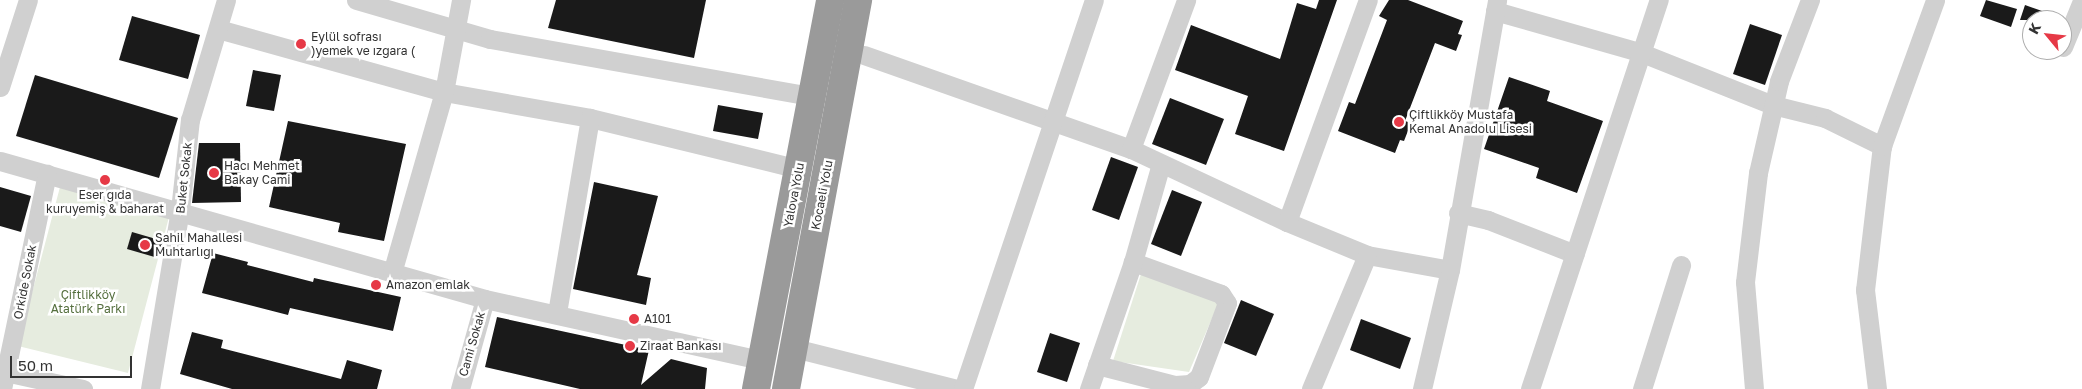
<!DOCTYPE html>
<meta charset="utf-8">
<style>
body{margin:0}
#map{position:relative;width:2082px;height:389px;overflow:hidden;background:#fff;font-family:"Golos Text",sans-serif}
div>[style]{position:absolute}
.green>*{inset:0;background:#e6ecdf}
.building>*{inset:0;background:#1a1a1a}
.street>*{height:19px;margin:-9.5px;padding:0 9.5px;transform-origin:9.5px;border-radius:9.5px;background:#d0d0d0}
.highway>*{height:28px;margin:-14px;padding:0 14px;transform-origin:14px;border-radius:14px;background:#9a9a9a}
.dots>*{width:14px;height:14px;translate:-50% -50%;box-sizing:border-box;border:2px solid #fff;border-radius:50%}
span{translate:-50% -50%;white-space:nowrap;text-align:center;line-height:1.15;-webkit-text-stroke:5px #fff;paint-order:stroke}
.poi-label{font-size:12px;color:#333}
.left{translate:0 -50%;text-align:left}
.street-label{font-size:12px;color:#333}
.park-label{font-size:12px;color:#56703f}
.north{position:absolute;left:2022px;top:10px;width:50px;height:50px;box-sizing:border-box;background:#fff;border:1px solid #adadad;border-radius:50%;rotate:298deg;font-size:14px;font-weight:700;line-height:20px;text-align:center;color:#333}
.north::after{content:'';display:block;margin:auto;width:18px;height:22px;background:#e63946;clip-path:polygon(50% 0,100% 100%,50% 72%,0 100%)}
.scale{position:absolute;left:10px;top:356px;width:122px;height:22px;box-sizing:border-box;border:2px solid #333;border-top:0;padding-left:6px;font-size:15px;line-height:18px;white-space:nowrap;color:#333;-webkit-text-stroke:4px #fff;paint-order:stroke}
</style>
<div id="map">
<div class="green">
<div style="clip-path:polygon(60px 187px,169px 217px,128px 373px,18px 346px)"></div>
<div style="clip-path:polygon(1141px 274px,1219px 302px,1189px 372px,1113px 361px)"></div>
</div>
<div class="building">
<div style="clip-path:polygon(556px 0,706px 0,694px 58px,548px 28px)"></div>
<div style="clip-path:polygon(1319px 0,1337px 0,1284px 151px,1235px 134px,1248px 96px,1175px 70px,1191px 25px,1280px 59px,1297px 3px,1316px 9px)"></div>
<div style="clip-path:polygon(1389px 0,1408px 0,1463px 21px,1458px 34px,1462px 35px,1456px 51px,1435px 43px,1405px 121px,1411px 123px,1404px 141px,1400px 140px,1395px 153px,1338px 131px,1349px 102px,1355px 104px,1387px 20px,1379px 16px)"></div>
<div style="clip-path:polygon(1986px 0,2017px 9px,2011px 27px,1980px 16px)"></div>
<div style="clip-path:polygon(2025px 5px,2062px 18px,2062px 20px,2020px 20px)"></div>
<div style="clip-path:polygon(132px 16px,200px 35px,188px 79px,119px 60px)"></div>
<div style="clip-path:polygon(1750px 24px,1782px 35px,1765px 85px,1733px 74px)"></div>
<div style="clip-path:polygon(253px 70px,281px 75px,274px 111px,246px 106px)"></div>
<div style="clip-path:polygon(35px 75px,178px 118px,159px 178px,16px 136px)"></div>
<div style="clip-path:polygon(1509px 77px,1550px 91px,1547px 101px,1603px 121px,1577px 193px,1536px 178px,1539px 168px,1484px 149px)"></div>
<div style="clip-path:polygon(1170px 98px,1224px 119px,1206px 165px,1152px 144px)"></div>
<div style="clip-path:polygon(718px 105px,763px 113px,758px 139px,713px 131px)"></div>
<div style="clip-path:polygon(288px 121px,406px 144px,384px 241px,338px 232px,340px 223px,269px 207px)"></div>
<div style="clip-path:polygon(199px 143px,240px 143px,241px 202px,192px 203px)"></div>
<div style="clip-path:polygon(1111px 157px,1138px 167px,1119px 220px,1092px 210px)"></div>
<div style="clip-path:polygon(594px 182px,658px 196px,637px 275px,651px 278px,646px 305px,573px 289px)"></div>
<div style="clip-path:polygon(0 187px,31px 196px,21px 232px,0 226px)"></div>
<div style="clip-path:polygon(1172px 190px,1202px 202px,1181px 256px,1151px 244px)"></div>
<div style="clip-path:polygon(132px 232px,163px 241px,158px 258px,127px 249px)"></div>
<div style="clip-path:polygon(213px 253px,248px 262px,247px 265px,313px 282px,314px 278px,401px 297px,393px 331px,290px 308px,288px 315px,202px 293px)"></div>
<div style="clip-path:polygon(1241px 300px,1274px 314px,1256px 356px,1224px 343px)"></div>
<div style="clip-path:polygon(497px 317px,649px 350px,641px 385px,671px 359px,707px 368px,705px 389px,580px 389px,485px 367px)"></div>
<div style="clip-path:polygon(1361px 319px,1411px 338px,1400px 369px,1350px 350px)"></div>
<div style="clip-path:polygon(192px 332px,223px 340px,221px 348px,341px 379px,347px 360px,382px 370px,377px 389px,232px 389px,180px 374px)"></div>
<div style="clip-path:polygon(1050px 333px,1080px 343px,1067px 382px,1037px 372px)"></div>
</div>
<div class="street">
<div style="left:356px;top:0;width:140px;rotate:16.2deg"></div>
<div style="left:490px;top:39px;width:329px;rotate:10.1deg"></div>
<div style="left:1495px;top:11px;width:153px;rotate:15.9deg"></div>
<div style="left:1642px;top:53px;width:141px;rotate:21.7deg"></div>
<div style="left:1773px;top:105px;width:54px;rotate:14deg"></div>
<div style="left:1825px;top:118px;width:64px;rotate:26.2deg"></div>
<div style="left:218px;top:29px;width:235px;rotate:15.6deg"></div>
<div style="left:444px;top:92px;width:148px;rotate:10.1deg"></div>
<div style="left:590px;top:118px;width:215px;rotate:13.7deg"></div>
<div style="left:2063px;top:47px;width:50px;rotate:-67.6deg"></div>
<div style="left:864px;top:55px;width:283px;rotate:19.4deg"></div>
<div style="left:1131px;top:149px;width:172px;rotate:25.1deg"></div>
<div style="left:1287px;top:222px;width:87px;rotate:22.4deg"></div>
<div style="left:1367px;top:255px;width:84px;rotate:10.2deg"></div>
<div style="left:0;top:87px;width:91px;rotate:-72.2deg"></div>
<div style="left:1131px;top:149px;width:159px;rotate:-69.7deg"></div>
<div style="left:0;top:161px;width:504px;rotate:15.88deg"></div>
<div style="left:485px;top:299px;width:283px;rotate:12.5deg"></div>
<div style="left:1458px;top:213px;width:31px;rotate:13deg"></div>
<div style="left:1488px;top:220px;width:93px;rotate:21.3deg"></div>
<div style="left:1287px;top:222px;width:236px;rotate:-70deg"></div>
<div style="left:392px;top:273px;width:188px;rotate:-74deg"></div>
<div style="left:444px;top:92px;width:94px;rotate:-79.5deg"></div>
<div style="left:557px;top:313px;width:198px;rotate:-80.4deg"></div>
<div style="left:794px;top:348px;width:168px;rotate:14.1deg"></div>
<div style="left:1097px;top:365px;width:81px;rotate:14.4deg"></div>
<div style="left:1175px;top:385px;width:15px;rotate:-4deg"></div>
<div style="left:1190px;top:384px;width:11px;rotate:-38deg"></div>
<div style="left:1199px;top:377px;width:79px;rotate:-69.3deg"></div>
<div style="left:1227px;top:303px;width:11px;rotate:-124deg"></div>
<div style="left:1221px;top:294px;width:94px;rotate:-160deg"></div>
<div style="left:0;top:371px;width:85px;rotate:12.2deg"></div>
<div style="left:2px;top:389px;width:220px;rotate:-78.2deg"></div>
<div style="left:150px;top:389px;width:181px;rotate:-80.5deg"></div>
<div style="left:180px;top:210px;width:91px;rotate:-83.7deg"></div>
<div style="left:190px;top:120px;width:125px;rotate:-73.3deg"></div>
<div style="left:460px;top:389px;width:93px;rotate:-74.5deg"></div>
<div style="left:963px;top:389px;width:410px;rotate:-71.4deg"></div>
<div style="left:1089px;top:389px;width:134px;rotate:-70.9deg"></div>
<div style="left:1133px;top:262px;width:102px;rotate:-74.1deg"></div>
<div style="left:1311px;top:389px;width:145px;rotate:-67.3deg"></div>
<div style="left:1422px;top:389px;width:122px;rotate:-76.8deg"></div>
<div style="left:1450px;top:270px;width:274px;rotate:-80.1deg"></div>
<div style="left:1530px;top:389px;width:410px;rotate:-71.7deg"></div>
<div style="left:1642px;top:389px;width:130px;rotate:-72.5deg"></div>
<div style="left:1754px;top:389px;width:107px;rotate:-94.8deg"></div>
<div style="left:1745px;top:282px;width:110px;rotate:-83.2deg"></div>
<div style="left:1758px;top:173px;width:94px;rotate:-77.1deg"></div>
<div style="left:1779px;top:81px;width:87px;rotate:-69.1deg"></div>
<div style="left:1877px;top:389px;width:100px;rotate:-96.9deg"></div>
<div style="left:1865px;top:290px;width:145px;rotate:-83.3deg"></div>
<div style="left:1882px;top:146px;width:155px;rotate:-70deg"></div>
</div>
<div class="highway">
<div style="left:756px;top:389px;width:396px;rotate:-79.2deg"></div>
<div style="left:786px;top:389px;width:396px;rotate:-79.5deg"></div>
</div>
<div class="dots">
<div style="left:301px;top:44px;background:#e63946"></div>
<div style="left:1399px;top:122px;background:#e63946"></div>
<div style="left:214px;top:173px;background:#e63946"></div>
<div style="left:105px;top:180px;background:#e63946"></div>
<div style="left:145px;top:245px;background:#e63946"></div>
<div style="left:376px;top:285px;background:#e63946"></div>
<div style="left:634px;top:319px;background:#e63946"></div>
<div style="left:630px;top:346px;background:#e63946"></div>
</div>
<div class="poi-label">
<span class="left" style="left:311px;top:44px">Eylül sofrası<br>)yemek ve ızgara (</span>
<span class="left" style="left:1409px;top:122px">Çiftlikköy Mustafa<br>Kemal Anadolu Lisesi</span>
<span class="left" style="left:224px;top:173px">Hacı Mehmet<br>Bakay Cami</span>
<span style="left:105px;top:202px">Eser gıda<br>kuruyemiş &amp; baharat</span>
<span class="left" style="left:155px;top:245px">Sahil Mahallesi<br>Muhtarlığı</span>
<span class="left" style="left:386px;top:285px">Amazon emlak</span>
<span class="left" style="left:644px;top:319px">A101</span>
<span class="left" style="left:640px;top:346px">Ziraat Bankası</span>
</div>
<div class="street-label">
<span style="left:184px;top:178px;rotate:-84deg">Buket Sokak</span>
<span style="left:794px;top:195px;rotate:-79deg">Yalova Yolu</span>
<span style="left:822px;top:195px;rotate:-79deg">Kocaeli̇ Yolu</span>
<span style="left:25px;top:282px;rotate:-79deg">Orkide Sokak</span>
<span style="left:472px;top:344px;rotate:-74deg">Cami Sokak</span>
</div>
<div class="park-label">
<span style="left:88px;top:302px">Çiftlikköy<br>Atatürk Parkı</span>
</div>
<div class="north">K</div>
<div class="scale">50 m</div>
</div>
